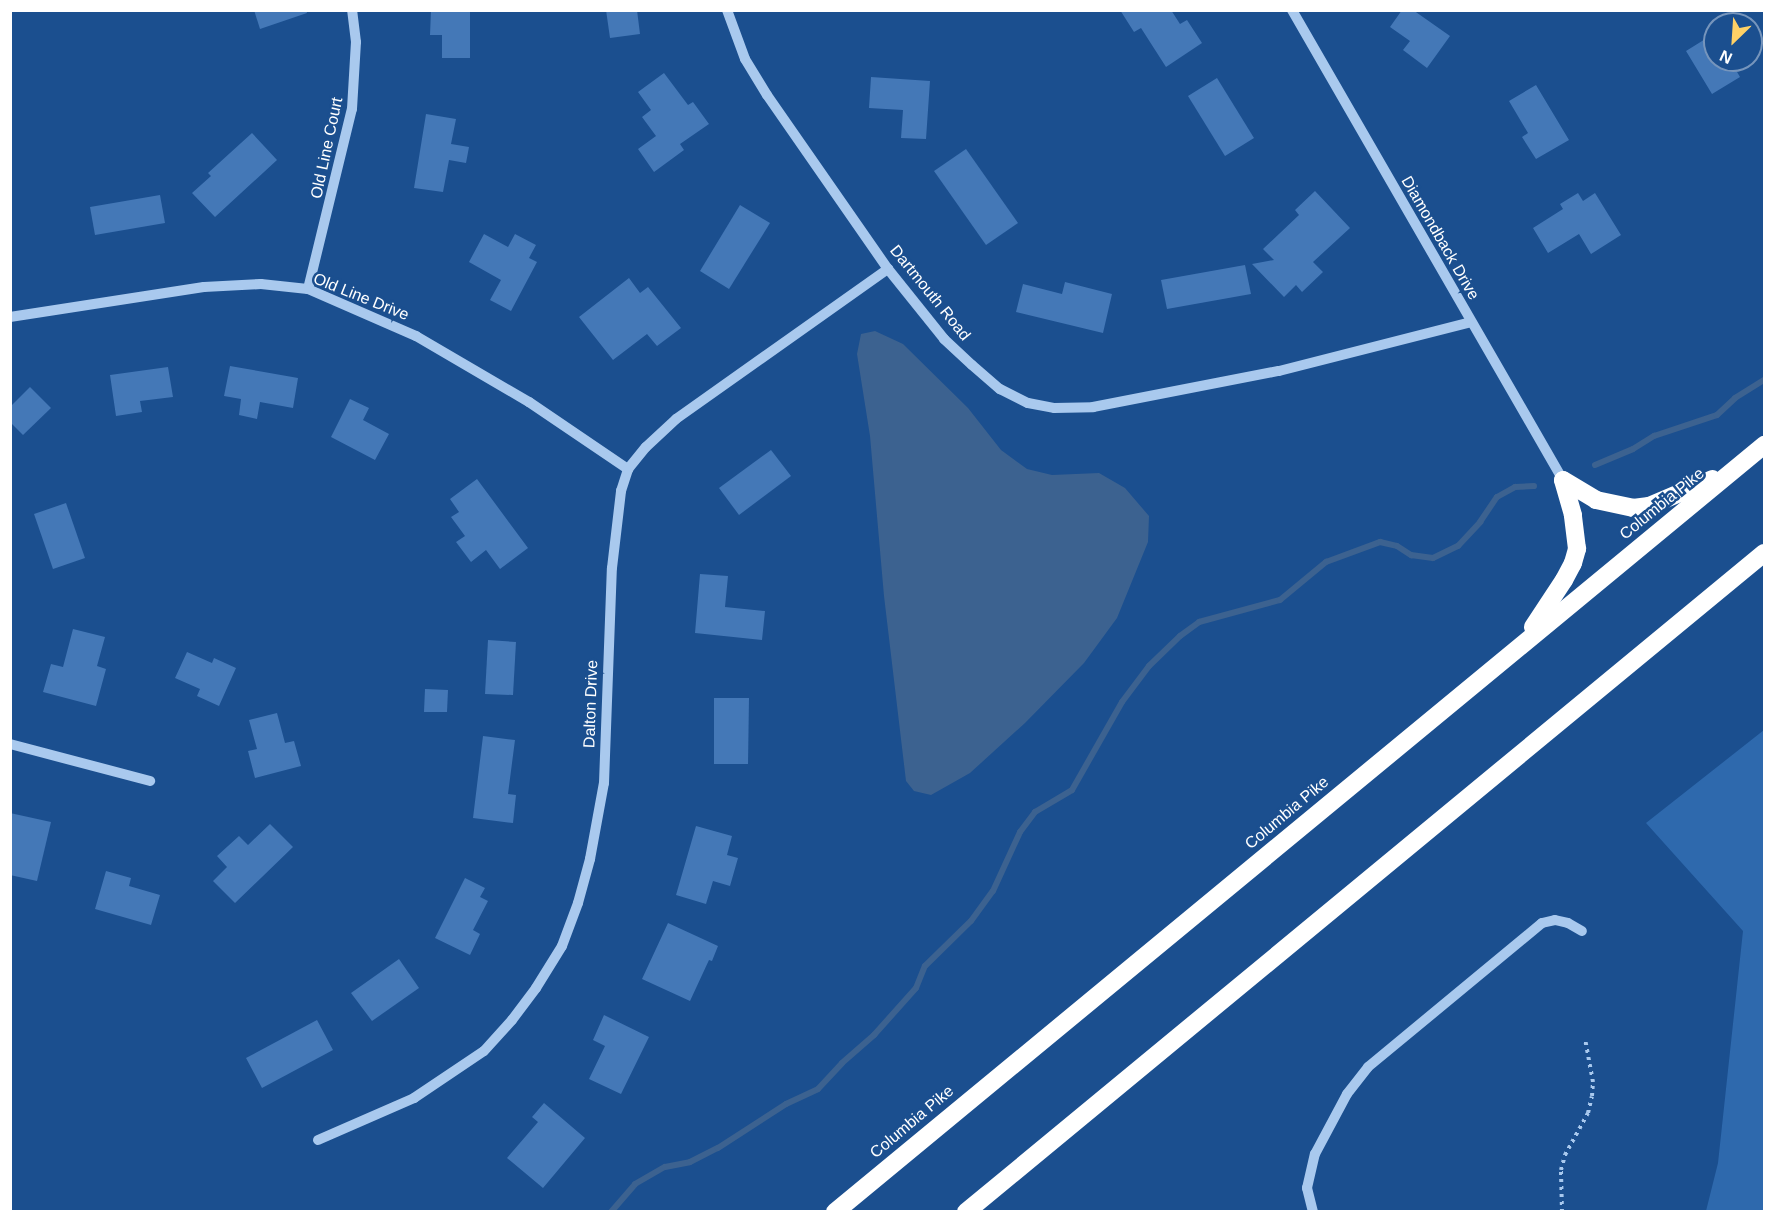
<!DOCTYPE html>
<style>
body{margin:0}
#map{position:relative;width:1775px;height:1222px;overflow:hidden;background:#1b4f8f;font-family:Arial,sans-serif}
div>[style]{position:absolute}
.green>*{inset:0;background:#2e69ad}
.water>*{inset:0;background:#3c6290}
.stream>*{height:6px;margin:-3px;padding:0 3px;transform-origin:3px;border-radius:3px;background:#3c6290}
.building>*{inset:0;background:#4478b7}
.path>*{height:4px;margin-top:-2px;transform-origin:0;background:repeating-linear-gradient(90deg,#a9c9ee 0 3px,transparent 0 7.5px)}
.minor>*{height:10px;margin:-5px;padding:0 5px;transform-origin:5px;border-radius:5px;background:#a9c9ee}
.highway>*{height:18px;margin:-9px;padding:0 9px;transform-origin:9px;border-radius:9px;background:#fff}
span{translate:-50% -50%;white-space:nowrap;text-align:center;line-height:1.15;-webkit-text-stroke:5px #1b4f8f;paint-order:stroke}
.street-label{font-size:16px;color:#fff}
.frame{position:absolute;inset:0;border:12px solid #fff;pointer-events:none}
.north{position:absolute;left:1703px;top:12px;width:60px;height:60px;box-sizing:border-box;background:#1b4f8f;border:2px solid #7695bc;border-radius:50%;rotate:205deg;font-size:16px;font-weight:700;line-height:24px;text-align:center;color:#fff}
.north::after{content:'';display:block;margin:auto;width:21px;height:27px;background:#ffd166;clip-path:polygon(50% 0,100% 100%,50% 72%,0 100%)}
</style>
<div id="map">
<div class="green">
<div style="clip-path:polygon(1764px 730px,1764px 1211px,1706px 1211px,1718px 1163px,1743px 931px,1646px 823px)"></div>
</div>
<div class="water">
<div style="clip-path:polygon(875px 331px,903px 344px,968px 408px,1001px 450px,1027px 469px,1052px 475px,1099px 473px,1125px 488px,1149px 516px,1148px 542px,1117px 618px,1084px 663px,1025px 723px,970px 773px,931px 795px,914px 791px,906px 781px,884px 596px,870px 436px,857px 354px,861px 334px)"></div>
</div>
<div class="stream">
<div style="left:1595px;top:465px;width:41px;rotate:-22.8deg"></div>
<div style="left:1633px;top:449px;width:25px;rotate:-32deg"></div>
<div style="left:1654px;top:436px;width:66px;rotate:-18.4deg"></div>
<div style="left:1717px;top:415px;width:25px;rotate:-43deg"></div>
<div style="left:1735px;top:398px;width:34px;rotate:-32deg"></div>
<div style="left:611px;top:1212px;width:37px;rotate:-49deg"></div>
<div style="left:635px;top:1184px;width:34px;rotate:-30deg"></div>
<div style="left:665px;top:1167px;width:25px;rotate:-11deg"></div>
<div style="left:690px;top:1162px;width:31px;rotate:-27deg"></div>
<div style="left:718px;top:1148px;width:81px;rotate:-32.9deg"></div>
<div style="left:786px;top:1104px;width:35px;rotate:-25deg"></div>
<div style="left:818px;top:1089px;width:35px;rotate:-47deg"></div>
<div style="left:842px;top:1063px;width:43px;rotate:-41.2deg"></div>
<div style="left:874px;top:1035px;width:63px;rotate:-48.2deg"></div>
<div style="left:916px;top:988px;width:24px;rotate:-68deg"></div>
<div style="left:925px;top:966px;width:64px;rotate:-44.4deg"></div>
<div style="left:971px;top:921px;width:37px;rotate:-54deg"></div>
<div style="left:993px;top:891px;width:65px;rotate:-65.4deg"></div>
<div style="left:1020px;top:832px;width:25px;rotate:-53deg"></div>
<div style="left:1035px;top:812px;width:43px;rotate:-30.7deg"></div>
<div style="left:1072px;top:790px;width:101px;rotate:-60.4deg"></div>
<div style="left:1122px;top:702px;width:45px;rotate:-53.1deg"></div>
<div style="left:1149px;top:666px;width:43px;rotate:-44.1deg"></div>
<div style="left:1180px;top:636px;width:24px;rotate:-36deg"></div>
<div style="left:1199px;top:622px;width:84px;rotate:-15.2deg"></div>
<div style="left:1280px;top:600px;width:60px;rotate:-39.6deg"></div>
<div style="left:1326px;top:562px;width:58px;rotate:-20.3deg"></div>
<div style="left:1380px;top:542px;width:17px;rotate:13deg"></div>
<div style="left:1397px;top:546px;width:17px;rotate:33deg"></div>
<div style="left:1411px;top:555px;width:22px;rotate:8deg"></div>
<div style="left:1433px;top:558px;width:28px;rotate:-26deg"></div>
<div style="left:1458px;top:546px;width:33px;rotate:-47deg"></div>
<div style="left:1480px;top:522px;width:30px;rotate:-56deg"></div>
<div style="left:1497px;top:497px;width:21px;rotate:-29deg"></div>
<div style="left:1515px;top:487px;width:19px;rotate:-3deg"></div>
</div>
<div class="building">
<div style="clip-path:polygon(254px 10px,306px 10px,307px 13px,260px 29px)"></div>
<div style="clip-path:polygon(431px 10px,470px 10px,470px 58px,442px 58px,442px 35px,430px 35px)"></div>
<div style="clip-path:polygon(606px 10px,637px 10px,640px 34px,610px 38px)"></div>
<div style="clip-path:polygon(1120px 10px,1171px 10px,1180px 24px,1187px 20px,1202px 43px,1166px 67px,1141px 28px,1134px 32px)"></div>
<div style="clip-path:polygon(1402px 10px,1413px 10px,1450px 36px,1427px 68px,1403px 50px,1410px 41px,1390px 27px)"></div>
<div style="clip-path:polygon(1715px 33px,1715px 60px,1730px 60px,1740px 77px,1712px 94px,1686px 51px)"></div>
<div style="clip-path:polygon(664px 73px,688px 105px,693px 102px,709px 124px,680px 144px,684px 150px,654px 172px,638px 149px,656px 136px,642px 117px,651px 110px,638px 92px)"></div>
<div style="clip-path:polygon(871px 77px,930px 81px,926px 139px,901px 138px,903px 110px,869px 108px)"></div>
<div style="clip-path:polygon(1217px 78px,1254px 138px,1225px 156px,1188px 96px)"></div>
<div style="clip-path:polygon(1536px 85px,1569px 140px,1536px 159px,1522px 137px,1528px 133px,1509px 101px)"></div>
<div style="clip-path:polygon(426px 114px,456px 119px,451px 144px,469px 147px,466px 163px,449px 160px,443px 192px,414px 188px)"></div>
<div style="clip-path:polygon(252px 133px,277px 160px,215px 217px,192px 193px,211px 176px,208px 173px)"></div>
<div style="clip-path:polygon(966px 149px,1018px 223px,986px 245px,934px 171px)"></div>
<div style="clip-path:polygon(1315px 191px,1350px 228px,1313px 262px,1323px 272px,1302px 292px,1296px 285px,1284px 297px,1252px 264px,1274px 260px,1263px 249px,1299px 215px,1295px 210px)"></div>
<div style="clip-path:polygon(1578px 193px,1583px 201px,1595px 193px,1621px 235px,1591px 254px,1579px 234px,1548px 253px,1533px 228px,1563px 209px,1560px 204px)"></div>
<div style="clip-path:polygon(160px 195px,165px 223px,95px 235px,90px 207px)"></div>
<div style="clip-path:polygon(740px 205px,770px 223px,729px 289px,700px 271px)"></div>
<div style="clip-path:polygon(484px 234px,508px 247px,515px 234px,536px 245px,529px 258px,537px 262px,511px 311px,490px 300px,501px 280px,469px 262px)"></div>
<div style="clip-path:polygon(1245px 265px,1251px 294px,1167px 309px,1161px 280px)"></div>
<div style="clip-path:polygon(629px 278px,640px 293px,648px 287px,681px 328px,657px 346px,647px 334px,613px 360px,579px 317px)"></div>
<div style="clip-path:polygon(1065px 282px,1112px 294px,1103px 333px,1016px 312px,1023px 284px,1062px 294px)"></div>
<div style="clip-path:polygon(230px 366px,298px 378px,293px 408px,260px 402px,257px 419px,239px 415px,241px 399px,224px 396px)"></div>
<div style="clip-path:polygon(168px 367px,173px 397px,140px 401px,142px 412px,116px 416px,110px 375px)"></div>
<div style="clip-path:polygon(30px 387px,51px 408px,23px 435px,10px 422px,10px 407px)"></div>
<div style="clip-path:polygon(350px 399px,369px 408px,363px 420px,389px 434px,375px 460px,331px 437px)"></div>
<div style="clip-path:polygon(771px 450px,791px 476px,739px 515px,719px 488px)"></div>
<div style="clip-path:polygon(477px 479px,528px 548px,500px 569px,486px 550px,471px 562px,456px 542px,465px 536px,451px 517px,459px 512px,450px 499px)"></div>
<div style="clip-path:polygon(66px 503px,85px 558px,53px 569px,34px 514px)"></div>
<div style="clip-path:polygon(700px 574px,728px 576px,725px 607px,765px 611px,762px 640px,695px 633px)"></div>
<div style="clip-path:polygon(73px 629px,105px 637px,97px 666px,106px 669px,96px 706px,43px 692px,51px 664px,63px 667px)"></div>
<div style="clip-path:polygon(488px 640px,516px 642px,513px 695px,485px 694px)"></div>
<div style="clip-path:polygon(187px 652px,212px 663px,214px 658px,236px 668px,219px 706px,197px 696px,200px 689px,175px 678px)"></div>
<div style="clip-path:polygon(425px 689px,448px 690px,447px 712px,424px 712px)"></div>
<div style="clip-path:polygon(714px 698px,749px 698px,748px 764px,714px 764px)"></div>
<div style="clip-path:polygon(277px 713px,285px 743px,294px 741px,301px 766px,255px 778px,248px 751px,257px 749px,249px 720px)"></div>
<div style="clip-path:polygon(483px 736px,515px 740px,508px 794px,516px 795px,513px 823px,473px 818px)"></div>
<div style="clip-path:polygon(10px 813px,51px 822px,37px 881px,10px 875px)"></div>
<div style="clip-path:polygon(270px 824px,293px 847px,235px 903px,213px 881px,227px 867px,217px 856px,239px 836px,248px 845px)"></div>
<div style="clip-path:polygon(696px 826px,732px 836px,727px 855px,738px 858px,730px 886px,713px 881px,706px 904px,676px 895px)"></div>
<div style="clip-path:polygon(106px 871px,131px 878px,129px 886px,160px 895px,151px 925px,95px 909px)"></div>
<div style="clip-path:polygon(465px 878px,485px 888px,480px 897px,488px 901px,473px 930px,480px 934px,470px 955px,435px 938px)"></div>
<div style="clip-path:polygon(668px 923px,718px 946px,712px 961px,709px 960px,690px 1001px,642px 979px)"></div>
<div style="clip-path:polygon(399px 959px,419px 988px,372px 1021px,351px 993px)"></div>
<div style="clip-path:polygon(604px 1015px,649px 1037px,621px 1094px,589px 1079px,605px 1046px,593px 1040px)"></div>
<div style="clip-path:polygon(317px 1020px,333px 1050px,262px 1088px,246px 1058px)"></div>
<div style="clip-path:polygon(544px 1103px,585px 1138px,543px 1188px,507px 1158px,538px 1122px,532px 1117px)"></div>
</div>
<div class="path">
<div style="left:1562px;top:1212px;width:42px;rotate:-91.4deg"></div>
<div style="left:1561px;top:1170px;width:16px;rotate:-75deg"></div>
<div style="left:1565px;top:1155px;width:48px;rotate:-61.3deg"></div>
<div style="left:1588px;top:1113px;width:17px;rotate:-77deg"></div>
<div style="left:1592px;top:1096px;width:14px;rotate:-86deg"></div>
<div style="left:1593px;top:1082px;width:44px;rotate:-100.5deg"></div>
</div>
<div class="minor">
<div style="left:727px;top:10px;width:52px;rotate:69.8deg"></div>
<div style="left:745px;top:59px;width:42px;rotate:58.6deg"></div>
<div style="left:767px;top:95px;width:212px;rotate:55.2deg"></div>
<div style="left:888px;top:269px;width:90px;rotate:51.3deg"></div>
<div style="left:944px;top:339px;width:38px;rotate:43deg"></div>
<div style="left:972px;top:365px;width:37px;rotate:41deg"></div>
<div style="left:1000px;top:389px;width:31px;rotate:27deg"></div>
<div style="left:1028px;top:403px;width:26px;rotate:11deg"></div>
<div style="left:1054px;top:408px;width:39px;rotate:-1deg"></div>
<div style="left:1093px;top:407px;width:189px;rotate:-11deg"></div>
<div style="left:1279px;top:371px;width:198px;rotate:-14.3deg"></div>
<div style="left:1292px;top:10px;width:543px;rotate:60.03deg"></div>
<div style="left:308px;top:289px;width:185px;rotate:-76.3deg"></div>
<div style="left:352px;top:109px;width:67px;rotate:-86.6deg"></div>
<div style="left:356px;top:42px;width:32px;rotate:-97deg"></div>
<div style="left:10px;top:317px;width:196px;rotate:-8.8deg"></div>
<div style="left:204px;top:287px;width:57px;rotate:-3deg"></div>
<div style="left:261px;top:284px;width:47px;rotate:6.1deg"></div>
<div style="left:308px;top:289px;width:118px;rotate:23.5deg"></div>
<div style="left:416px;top:336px;width:131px;rotate:30.3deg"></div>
<div style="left:529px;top:402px;width:120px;rotate:34.1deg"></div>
<div style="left:10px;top:744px;width:145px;rotate:14.8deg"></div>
<div style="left:318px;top:1140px;width:105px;rotate:-23.6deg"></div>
<div style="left:414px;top:1098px;width:84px;rotate:-33.9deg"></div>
<div style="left:484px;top:1051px;width:42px;rotate:-47.9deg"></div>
<div style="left:512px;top:1020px;width:40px;rotate:-53deg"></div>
<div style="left:536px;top:988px;width:49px;rotate:-58.2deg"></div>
<div style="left:562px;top:946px;width:46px;rotate:-69.6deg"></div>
<div style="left:578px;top:903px;width:46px;rotate:-74.7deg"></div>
<div style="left:590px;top:859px;width:77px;rotate:-79.6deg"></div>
<div style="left:604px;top:783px;width:215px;rotate:-87.9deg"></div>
<div style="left:612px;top:568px;width:78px;rotate:-83.3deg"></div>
<div style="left:621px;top:491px;width:23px;rotate:-72deg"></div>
<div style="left:628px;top:469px;width:28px;rotate:-51deg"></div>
<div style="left:646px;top:447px;width:41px;rotate:-43deg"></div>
<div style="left:676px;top:419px;width:260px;rotate:-35.3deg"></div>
<div style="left:1313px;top:1212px;width:25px;rotate:-104deg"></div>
<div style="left:1307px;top:1188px;width:35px;rotate:-77deg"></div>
<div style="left:1315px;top:1154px;width:68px;rotate:-61.9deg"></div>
<div style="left:1347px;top:1094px;width:34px;rotate:-52deg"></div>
<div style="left:1368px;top:1067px;width:226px;rotate:-39.6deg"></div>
<div style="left:1542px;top:923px;width:13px;rotate:-13deg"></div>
<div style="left:1555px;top:920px;width:13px;rotate:13deg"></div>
<div style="left:1568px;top:923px;width:16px;rotate:30deg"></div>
</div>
<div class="highway">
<div style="left:1563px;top:480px;width:39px;rotate:31deg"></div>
<div style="left:1596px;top:500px;width:38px;rotate:12deg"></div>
<div style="left:1633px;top:508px;width:16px;rotate:-7deg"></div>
<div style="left:1649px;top:506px;width:69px;rotate:-22.9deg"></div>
<div style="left:1533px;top:627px;width:56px;rotate:-56.6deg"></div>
<div style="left:1564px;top:580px;width:19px;rotate:-62deg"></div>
<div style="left:1573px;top:563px;width:15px;rotate:-74deg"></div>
<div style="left:1577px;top:549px;width:34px;rotate:-97deg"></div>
<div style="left:1573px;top:515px;width:36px;rotate:-106deg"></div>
<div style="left:835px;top:1212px;width:1205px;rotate:-39.54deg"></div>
<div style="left:966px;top:1212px;width:1035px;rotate:-39.55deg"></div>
</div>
<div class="street-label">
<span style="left:327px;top:148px;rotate:-78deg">Old Line Court</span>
<span style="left:1440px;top:238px;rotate:60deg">Diamondback Drive</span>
<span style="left:930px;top:293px;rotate:51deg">Dartmouth Road</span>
<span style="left:361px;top:297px;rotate:22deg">Old Line Drive</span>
<span style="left:1662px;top:504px;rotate:-39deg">Columbia Pike</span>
<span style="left:591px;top:704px;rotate:-88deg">Dalton Drive</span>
<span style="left:1287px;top:813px;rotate:-40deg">Columbia Pike</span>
<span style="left:912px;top:1122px;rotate:-40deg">Columbia Pike</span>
</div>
<div class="frame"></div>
<div class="north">N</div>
</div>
